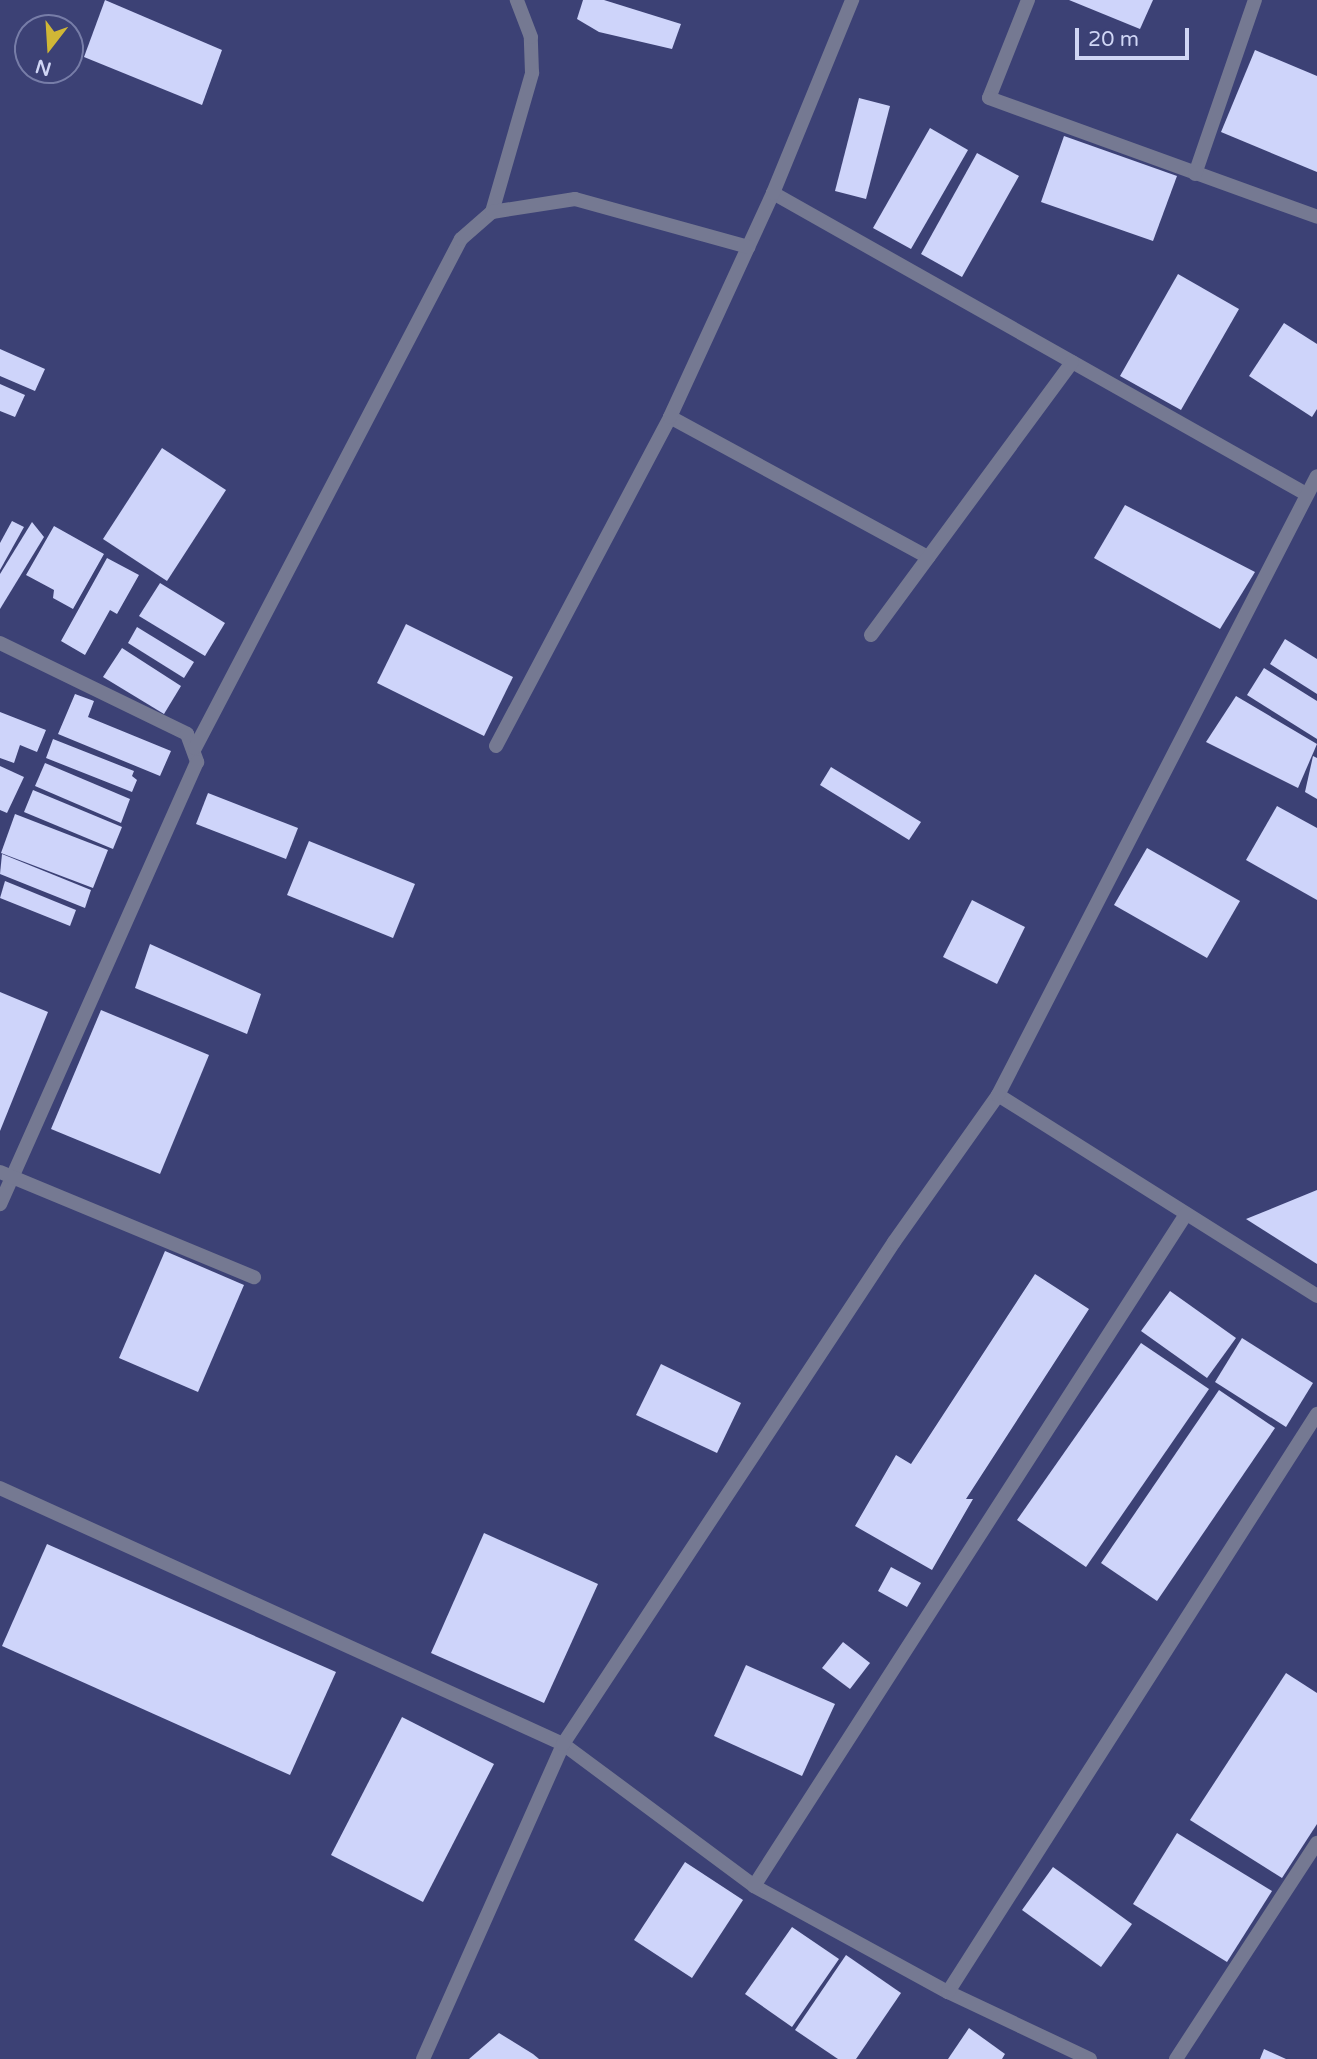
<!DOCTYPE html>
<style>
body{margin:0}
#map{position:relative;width:1317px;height:2059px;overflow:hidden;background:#3c4175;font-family:"Varela Round",sans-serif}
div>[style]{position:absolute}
.building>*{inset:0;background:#ced4fa}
.minor>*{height:14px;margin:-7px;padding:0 7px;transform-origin:7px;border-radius:7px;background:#757992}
span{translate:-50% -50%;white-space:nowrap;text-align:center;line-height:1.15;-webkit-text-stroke:7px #3c4175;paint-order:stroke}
.north{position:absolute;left:14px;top:14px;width:70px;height:70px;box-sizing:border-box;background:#3c4175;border:2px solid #777da8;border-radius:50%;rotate:197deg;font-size:19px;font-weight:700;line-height:28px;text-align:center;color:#d0d6f5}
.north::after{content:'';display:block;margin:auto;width:24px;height:32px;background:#d0b736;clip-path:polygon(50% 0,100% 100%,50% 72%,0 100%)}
.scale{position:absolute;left:1075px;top:28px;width:114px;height:32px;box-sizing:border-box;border:4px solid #d0d6f5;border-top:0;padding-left:9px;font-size:21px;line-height:24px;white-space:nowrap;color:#d0d6f5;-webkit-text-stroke:5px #3c4175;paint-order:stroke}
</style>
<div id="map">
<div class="building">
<div style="clip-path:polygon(105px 0,222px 50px,202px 105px,84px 57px)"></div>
<div style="clip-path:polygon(583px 0,604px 0,681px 24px,672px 49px,599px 32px,577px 19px)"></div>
<div style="clip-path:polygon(1069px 0,1153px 0,1140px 29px)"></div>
<div style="clip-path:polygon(1255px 50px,1317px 76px,1317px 172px,1221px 132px)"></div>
<div style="clip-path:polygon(859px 98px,890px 106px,866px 199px,835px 191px)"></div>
<div style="clip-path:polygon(930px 128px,968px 150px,911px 249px,873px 228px)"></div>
<div style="clip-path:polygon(1064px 136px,1177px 176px,1153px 241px,1041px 202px)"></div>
<div style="clip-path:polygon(977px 153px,1019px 176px,962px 277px,921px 254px)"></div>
<div style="clip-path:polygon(1178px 274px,1239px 309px,1181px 410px,1120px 376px)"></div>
<div style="clip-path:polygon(1284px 323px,1317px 344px,1317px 409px,1312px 417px,1249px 376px)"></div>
<div style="clip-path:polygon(0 349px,45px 369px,35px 391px,0 376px)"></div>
<div style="clip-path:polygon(0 384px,25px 395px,15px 417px,0 411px)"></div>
<div style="clip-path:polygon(162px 448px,226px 490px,167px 581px,103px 539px)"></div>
<div style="clip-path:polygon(1125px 505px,1255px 572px,1220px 629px,1094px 558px)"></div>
<div style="clip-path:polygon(12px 521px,24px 527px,0 570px,0 543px)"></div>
<div style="clip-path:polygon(32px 522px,44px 537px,0 609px,0 574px)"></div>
<div style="clip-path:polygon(54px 526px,104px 554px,73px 609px,53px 598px,54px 590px,26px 575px)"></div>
<div style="clip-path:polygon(107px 558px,139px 575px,117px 614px,110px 610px,85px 655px,61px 641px)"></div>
<div style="clip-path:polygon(160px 583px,225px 623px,205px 656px,139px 616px)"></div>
<div style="clip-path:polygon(406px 624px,513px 677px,484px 736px,377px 683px)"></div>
<div style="clip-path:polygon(137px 627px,194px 662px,184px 678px,128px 643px)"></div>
<div style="clip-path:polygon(1285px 639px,1317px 659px,1317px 694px,1270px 664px)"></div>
<div style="clip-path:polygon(122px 648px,181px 686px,164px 714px,103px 677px)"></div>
<div style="clip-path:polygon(1264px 668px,1317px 701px,1317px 739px,1247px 695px)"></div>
<div style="clip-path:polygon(75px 694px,94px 701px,88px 717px,171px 751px,160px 776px,58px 734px)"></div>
<div style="clip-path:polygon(1236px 696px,1317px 744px,1298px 788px,1206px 742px)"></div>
<div style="clip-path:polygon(0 712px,46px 730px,37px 752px,20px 745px,14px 763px,0 758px)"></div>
<div style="clip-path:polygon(53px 739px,134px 771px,132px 776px,137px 780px,132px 792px,46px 758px)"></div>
<div style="clip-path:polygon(1313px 756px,1317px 758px,1317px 799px,1305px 792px)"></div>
<div style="clip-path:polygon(45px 763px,130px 799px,121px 823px,35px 786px)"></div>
<div style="clip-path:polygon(0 766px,24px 777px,7px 813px,0 810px)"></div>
<div style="clip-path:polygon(831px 767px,921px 822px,909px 840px,820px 785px)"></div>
<div style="clip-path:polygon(33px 790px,122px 827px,113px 849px,24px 812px)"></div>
<div style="clip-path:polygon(208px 793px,298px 828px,286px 859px,196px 824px)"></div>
<div style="clip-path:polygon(1277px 806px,1317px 828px,1317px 900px,1246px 860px)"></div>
<div style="clip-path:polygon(15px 814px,108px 850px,93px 888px,1px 853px)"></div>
<div style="clip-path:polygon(309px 841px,415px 884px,393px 938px,287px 895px)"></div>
<div style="clip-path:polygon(1147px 848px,1240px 901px,1207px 958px,1114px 905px)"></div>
<div style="clip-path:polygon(2px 854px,91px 890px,85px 908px,0 874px)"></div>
<div style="clip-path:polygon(5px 881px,76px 910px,70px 926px,0 898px)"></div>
<div style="clip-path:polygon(972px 900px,1025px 927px,997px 984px,943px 957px)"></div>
<div style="clip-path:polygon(150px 944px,261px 994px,247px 1034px,135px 988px)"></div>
<div style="clip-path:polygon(0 992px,48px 1012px,0 1131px)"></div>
<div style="clip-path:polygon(101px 1010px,209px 1055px,160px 1174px,51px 1129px)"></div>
<div style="clip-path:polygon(1317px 1190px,1317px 1264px,1246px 1219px)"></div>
<div style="clip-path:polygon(165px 1251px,244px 1285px,198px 1392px,119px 1358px)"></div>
<div style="clip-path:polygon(1035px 1274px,1089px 1309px,966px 1499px,973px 1499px,932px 1570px,855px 1526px,896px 1455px,911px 1464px)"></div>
<div style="clip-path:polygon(1170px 1291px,1236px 1338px,1207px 1378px,1141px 1331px)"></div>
<div style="clip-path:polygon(1242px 1338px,1313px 1383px,1286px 1427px,1215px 1382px)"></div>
<div style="clip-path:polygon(1141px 1343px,1209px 1389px,1086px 1567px,1017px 1520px)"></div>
<div style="clip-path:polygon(661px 1364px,741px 1403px,717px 1453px,636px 1415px)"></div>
<div style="clip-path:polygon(1219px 1390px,1275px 1428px,1157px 1601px,1101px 1563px)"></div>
<div style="clip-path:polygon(484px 1533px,598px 1584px,544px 1703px,431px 1653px)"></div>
<div style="clip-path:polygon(47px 1544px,336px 1672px,290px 1775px,2px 1646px)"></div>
<div style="clip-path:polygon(891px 1567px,921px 1583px,907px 1607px,878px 1591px)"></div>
<div style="clip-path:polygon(843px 1642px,870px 1663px,850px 1689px,822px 1668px)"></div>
<div style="clip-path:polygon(746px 1665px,835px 1704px,802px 1776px,714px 1736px)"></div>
<div style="clip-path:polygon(1286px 1673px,1317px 1693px,1317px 1824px,1282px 1878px,1190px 1820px)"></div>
<div style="clip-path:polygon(402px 1717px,494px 1764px,423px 1902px,331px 1855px)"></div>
<div style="clip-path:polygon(1177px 1833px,1272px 1891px,1227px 1962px,1133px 1904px)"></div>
<div style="clip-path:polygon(685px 1862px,743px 1900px,692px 1978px,634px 1940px)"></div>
<div style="clip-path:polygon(1053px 1867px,1132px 1924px,1101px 1967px,1022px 1910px)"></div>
<div style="clip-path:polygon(792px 1927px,839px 1959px,792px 2027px,745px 1994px)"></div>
<div style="clip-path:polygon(846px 1955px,901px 1993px,856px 2059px,838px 2059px,795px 2030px)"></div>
<div style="clip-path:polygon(969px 2028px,1005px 2054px,1002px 2059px,948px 2059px)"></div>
<div style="clip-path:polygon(499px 2033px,533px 2054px,539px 2059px,469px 2059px)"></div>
<div style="clip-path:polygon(1264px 2049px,1286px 2059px,1260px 2059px)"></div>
</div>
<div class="minor">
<div style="left:1028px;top:0;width:105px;rotate:111.7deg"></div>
<div style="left:989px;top:98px;width:349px;rotate:19.9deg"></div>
<div style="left:1195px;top:174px;width:184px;rotate:-71deg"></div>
<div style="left:773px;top:193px;width:612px;rotate:29.45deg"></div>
<div style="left:492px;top:212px;width:145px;rotate:-73.9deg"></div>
<div style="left:532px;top:73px;width:36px;rotate:-92deg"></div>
<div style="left:531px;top:37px;width:40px;rotate:-111deg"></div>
<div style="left:670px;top:417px;width:294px;rotate:28.5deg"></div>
<div style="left:871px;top:635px;width:339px;rotate:-53.6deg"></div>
<div style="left:0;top:643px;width:208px;rotate:25.9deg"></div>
<div style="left:187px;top:734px;width:30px;rotate:70deg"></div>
<div style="left:197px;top:762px;width:484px;rotate:114deg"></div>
<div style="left:496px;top:746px;width:372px;rotate:-62.1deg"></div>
<div style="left:670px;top:417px;width:247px;rotate:-65.3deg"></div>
<div style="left:773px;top:193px;width:209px;rotate:-67.7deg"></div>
<div style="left:195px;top:748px;width:574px;rotate:-62.41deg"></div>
<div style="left:461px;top:239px;width:41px;rotate:-41.1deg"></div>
<div style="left:492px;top:212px;width:84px;rotate:-8.9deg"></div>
<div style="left:575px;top:199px;width:180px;rotate:15.5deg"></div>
<div style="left:998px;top:1095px;width:377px;rotate:32.2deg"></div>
<div style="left:0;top:1172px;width:275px;rotate:22.5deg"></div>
<div style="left:0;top:1488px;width:618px;rotate:24.45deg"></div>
<div style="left:563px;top:1744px;width:238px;rotate:36.6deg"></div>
<div style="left:754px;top:1886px;width:221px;rotate:28.7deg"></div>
<div style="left:948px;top:1992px;width:157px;rotate:25.3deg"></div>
<div style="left:754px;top:1886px;width:799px;rotate:-57.26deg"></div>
<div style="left:948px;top:1992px;width:686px;rotate:-57.45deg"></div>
<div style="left:423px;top:2059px;width:345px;rotate:-66deg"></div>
<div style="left:563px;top:1744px;width:601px;rotate:-56.6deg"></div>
<div style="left:894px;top:1242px;width:180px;rotate:-54.7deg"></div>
<div style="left:998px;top:1095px;width:696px;rotate:-62.74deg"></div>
<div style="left:1176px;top:2059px;width:258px;rotate:-56.9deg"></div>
</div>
<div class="north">N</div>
<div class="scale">20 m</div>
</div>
